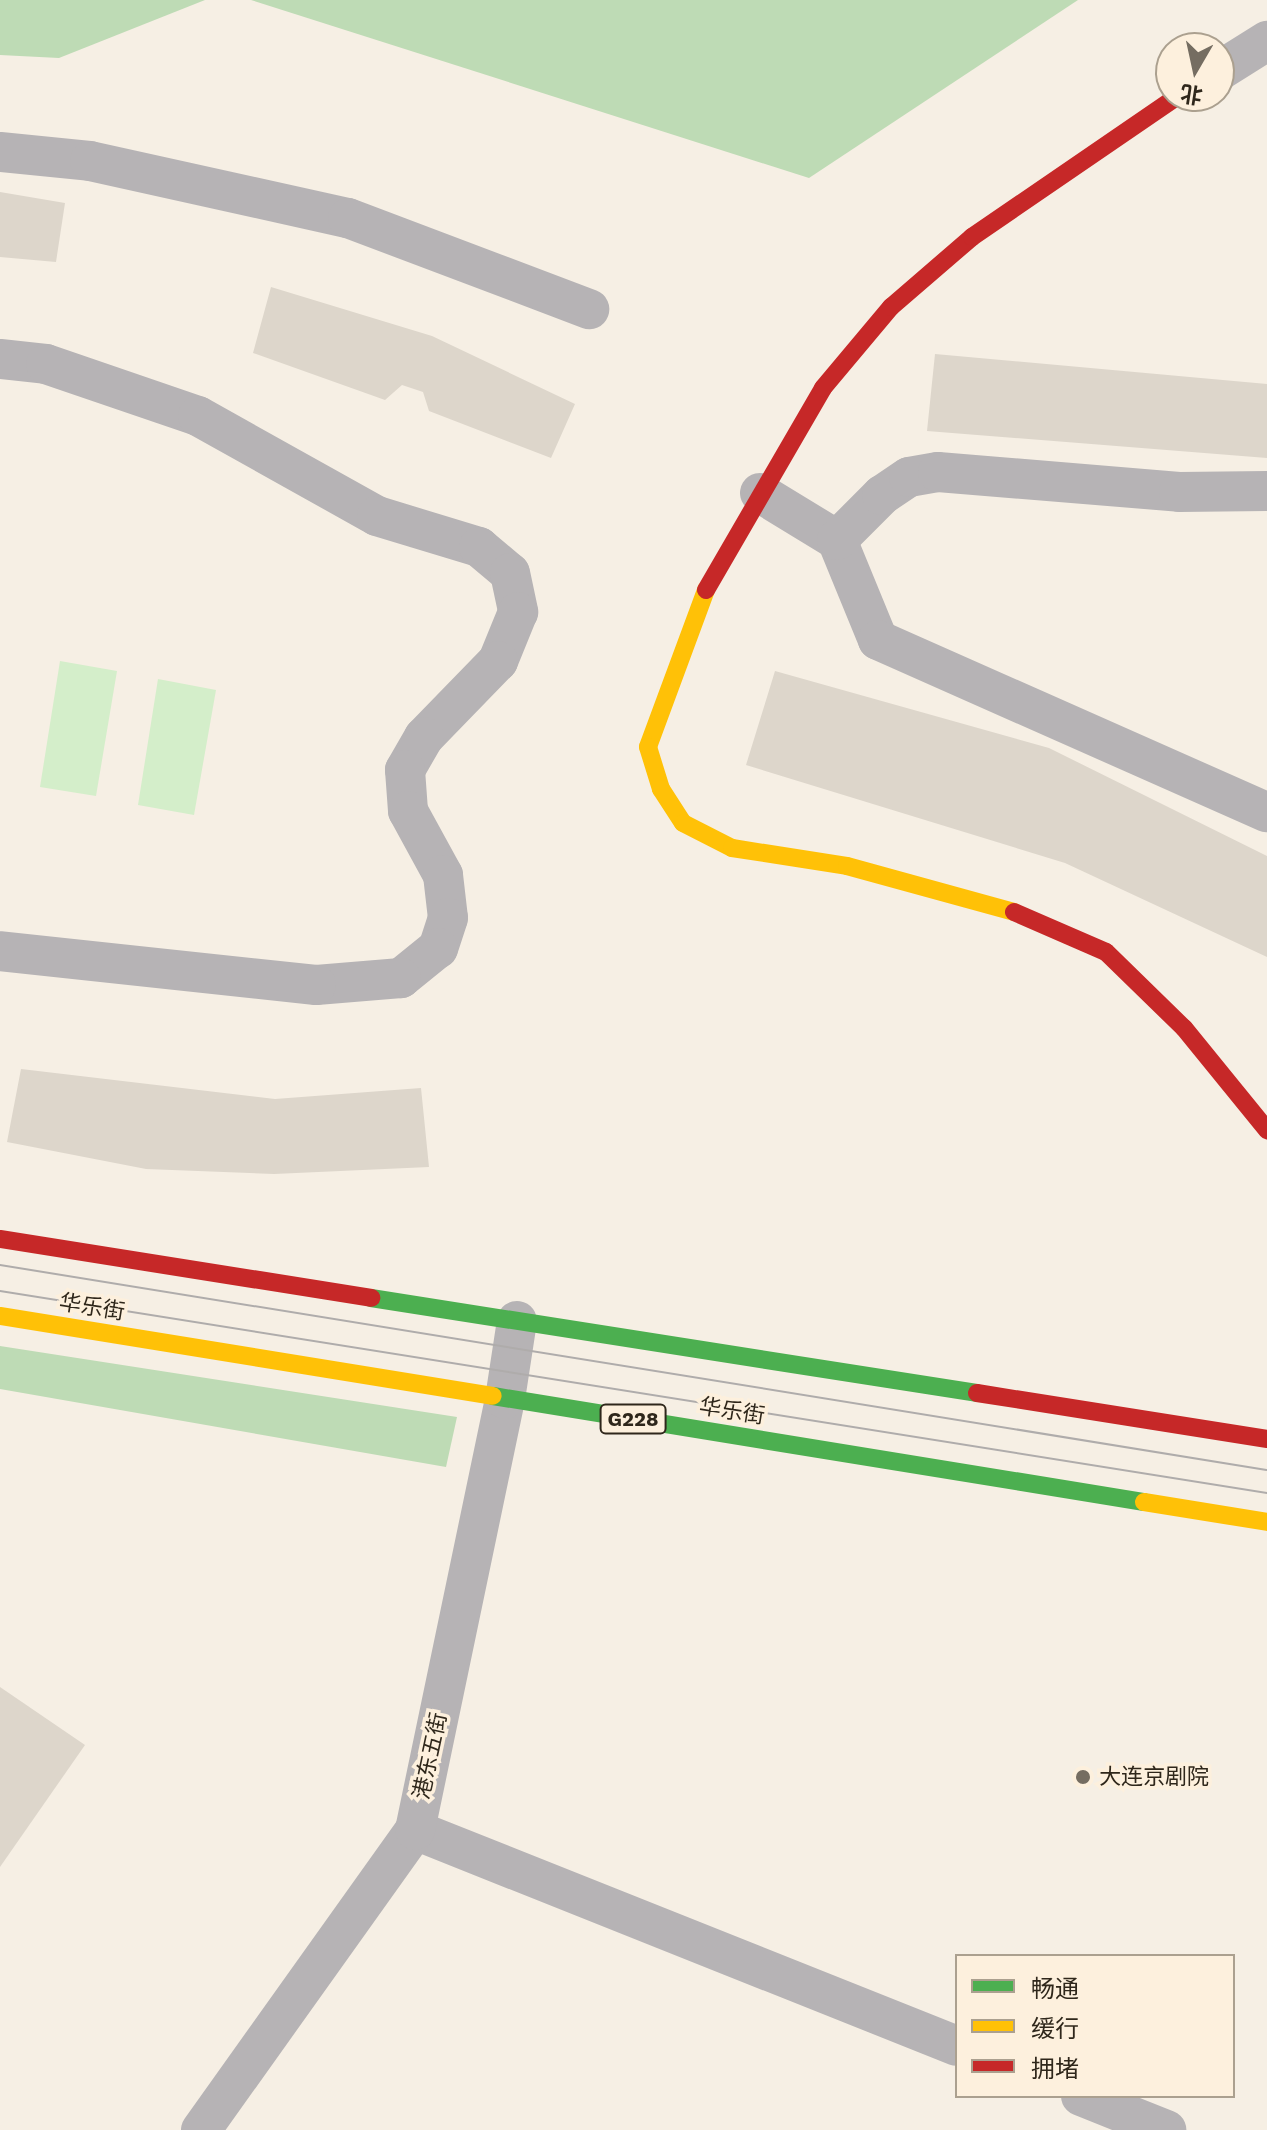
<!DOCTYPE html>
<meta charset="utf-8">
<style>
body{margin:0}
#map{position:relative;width:1267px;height:2130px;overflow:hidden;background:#f6efe4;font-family:"Work Sans","Noto Sans SC",sans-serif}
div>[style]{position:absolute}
.green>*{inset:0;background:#d4eeca}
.forest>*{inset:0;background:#bedbb5}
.building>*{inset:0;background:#ddd6cb}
.street>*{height:40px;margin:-20px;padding:0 20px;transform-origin:20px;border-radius:20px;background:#b6b3b5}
.fast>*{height:18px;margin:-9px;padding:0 9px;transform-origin:9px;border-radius:9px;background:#4caf50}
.slow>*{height:18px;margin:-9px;padding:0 9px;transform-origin:9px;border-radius:9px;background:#ffc107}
.jam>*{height:18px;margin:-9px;padding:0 9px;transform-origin:9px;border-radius:9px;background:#c62828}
.tram>*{height:2px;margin:-1px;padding:0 1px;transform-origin:1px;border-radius:1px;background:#afacab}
.dots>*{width:22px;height:22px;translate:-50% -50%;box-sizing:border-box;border:4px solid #fdf0dd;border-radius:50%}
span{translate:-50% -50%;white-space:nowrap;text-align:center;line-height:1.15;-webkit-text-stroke:7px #fdf0dd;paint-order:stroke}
.shield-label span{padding:2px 6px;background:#fdf0dd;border:2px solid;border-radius:6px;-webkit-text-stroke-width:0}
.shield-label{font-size:20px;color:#2f271b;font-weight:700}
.street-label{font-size:22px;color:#2f271b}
.poi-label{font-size:22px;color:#2f271b}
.left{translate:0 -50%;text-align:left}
.legend{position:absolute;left:955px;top:1954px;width:280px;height:144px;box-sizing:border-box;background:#fdf0dd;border:2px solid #aba08f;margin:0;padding:10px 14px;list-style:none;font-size:24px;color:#2f271b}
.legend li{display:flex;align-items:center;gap:16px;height:40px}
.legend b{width:40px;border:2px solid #aba08f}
.north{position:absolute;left:1155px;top:32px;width:80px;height:80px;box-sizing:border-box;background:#fdf0dd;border:2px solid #aba08f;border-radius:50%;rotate:189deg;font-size:22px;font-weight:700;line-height:32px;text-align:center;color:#2f271b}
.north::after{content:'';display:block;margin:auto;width:28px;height:36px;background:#756d61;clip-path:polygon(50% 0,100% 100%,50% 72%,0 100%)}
</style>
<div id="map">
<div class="green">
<div style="clip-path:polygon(60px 661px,117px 671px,96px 796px,40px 787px)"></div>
<div style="clip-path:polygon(158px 679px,216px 690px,194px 815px,138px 805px)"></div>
</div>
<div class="forest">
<div style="clip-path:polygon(0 0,205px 0,59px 58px,0 55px)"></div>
<div style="clip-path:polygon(251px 0,1078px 0,809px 178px)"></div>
<div style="clip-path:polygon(0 1346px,457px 1417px,446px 1467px,0 1389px)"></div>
</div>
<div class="building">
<div style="clip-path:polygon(0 192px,65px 203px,56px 262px,0 257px)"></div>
<div style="clip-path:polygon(271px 287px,432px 336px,575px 404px,551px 458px,429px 411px,423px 392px,402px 385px,385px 400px,253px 353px)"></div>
<div style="clip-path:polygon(935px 354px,1267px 384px,1267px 458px,927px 431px)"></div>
<div style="clip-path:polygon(775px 671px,1049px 748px,1267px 856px,1267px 957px,1065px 863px,746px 765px)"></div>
<div style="clip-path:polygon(21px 1069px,275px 1099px,421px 1088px,429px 1167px,274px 1174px,146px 1169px,7px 1142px)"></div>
<div style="clip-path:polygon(0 1687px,85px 1745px,0 1867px)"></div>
</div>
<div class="street">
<div style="left:1219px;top:71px;width:57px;rotate:-32deg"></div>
<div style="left:0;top:152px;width:90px;rotate:5.7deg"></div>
<div style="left:90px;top:161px;width:264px;rotate:12.5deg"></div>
<div style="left:348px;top:218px;width:258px;rotate:20.7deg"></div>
<div style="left:0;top:359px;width:46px;rotate:6.2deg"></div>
<div style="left:46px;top:364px;width:161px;rotate:18.9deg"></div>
<div style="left:198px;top:416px;width:205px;rotate:29.2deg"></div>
<div style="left:377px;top:516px;width:107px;rotate:16.9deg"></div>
<div style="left:479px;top:547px;width:40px;rotate:40deg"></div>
<div style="left:510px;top:573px;width:40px;rotate:78deg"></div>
<div style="left:518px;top:612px;width:53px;rotate:112.2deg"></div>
<div style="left:498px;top:661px;width:106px;rotate:134.2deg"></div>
<div style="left:424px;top:737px;width:38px;rotate:120deg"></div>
<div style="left:405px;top:770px;width:41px;rotate:85.8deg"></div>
<div style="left:408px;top:811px;width:73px;rotate:61.3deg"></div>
<div style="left:443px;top:875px;width:43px;rotate:83.4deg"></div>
<div style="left:448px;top:918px;width:32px;rotate:108deg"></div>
<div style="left:438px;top:948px;width:48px;rotate:141deg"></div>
<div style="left:401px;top:978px;width:85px;rotate:175.3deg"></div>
<div style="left:316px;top:985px;width:318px;rotate:-173.9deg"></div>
<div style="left:760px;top:493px;width:90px;rotate:31.4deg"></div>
<div style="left:837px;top:540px;width:108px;rotate:67.7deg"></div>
<div style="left:878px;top:640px;width:425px;rotate:23.9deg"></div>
<div style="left:837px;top:540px;width:64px;rotate:-45deg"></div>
<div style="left:882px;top:495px;width:32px;rotate:-34deg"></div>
<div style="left:909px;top:477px;width:29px;rotate:-10deg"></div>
<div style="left:938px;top:472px;width:242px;rotate:4.7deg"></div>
<div style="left:1179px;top:492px;width:88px;rotate:-0.7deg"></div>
<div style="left:415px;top:1830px;width:583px;rotate:21.73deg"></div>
<div style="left:1081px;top:2096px;width:92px;rotate:21.8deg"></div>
<div style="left:201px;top:2130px;width:369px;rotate:-54.5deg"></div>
<div style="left:415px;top:1830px;width:440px;rotate:-78.2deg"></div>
<div style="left:505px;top:1399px;width:79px;rotate:-81.3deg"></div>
</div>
<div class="fast">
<div style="left:371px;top:1298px;width:613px;rotate:8.91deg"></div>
<div style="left:493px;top:1396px;width:660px;rotate:9.25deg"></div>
</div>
<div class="slow">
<div style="left:706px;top:590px;width:167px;rotate:110.3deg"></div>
<div style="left:648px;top:747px;width:44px;rotate:72.8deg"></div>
<div style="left:661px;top:789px;width:40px;rotate:57.1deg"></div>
<div style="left:683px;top:823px;width:55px;rotate:27deg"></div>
<div style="left:732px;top:848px;width:116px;rotate:8.9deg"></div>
<div style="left:847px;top:866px;width:173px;rotate:15.4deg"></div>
<div style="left:0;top:1316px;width:499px;rotate:9.2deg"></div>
<div style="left:1144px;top:1502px;width:125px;rotate:9.2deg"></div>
</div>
<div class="jam">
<div style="left:706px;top:590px;width:233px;rotate:-59.9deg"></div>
<div style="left:823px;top:388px;width:106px;rotate:-50deg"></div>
<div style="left:891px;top:307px;width:107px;rotate:-40.8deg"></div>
<div style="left:972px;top:237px;width:250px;rotate:-34.4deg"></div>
<div style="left:1014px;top:912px;width:100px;rotate:23.5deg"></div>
<div style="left:1106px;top:952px;width:109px;rotate:44.3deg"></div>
<div style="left:1184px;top:1028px;width:132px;rotate:50.9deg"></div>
<div style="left:0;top:1239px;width:376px;rotate:9deg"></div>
<div style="left:977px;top:1393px;width:294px;rotate:9deg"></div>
</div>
<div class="tram">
<div style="left:0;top:1265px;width:1283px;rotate:9.19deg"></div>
<div style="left:0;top:1291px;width:1283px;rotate:9.06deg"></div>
</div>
<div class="dots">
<div style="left:1083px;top:1777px;background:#756d61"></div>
</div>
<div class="shield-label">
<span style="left:633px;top:1419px">G228</span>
</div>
<div class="street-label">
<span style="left:92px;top:1307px;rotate:9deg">华乐街</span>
<span style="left:732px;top:1411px;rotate:9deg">华乐街</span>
<span style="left:430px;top:1756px;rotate:-78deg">港东五街</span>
</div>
<div class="poi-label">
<span class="left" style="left:1099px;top:1777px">大连京剧院</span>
</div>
<ul class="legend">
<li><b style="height:10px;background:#4caf50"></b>畅通</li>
<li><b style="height:10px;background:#ffc107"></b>缓行</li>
<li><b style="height:10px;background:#c62828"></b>拥堵</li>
</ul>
<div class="north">北</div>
</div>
